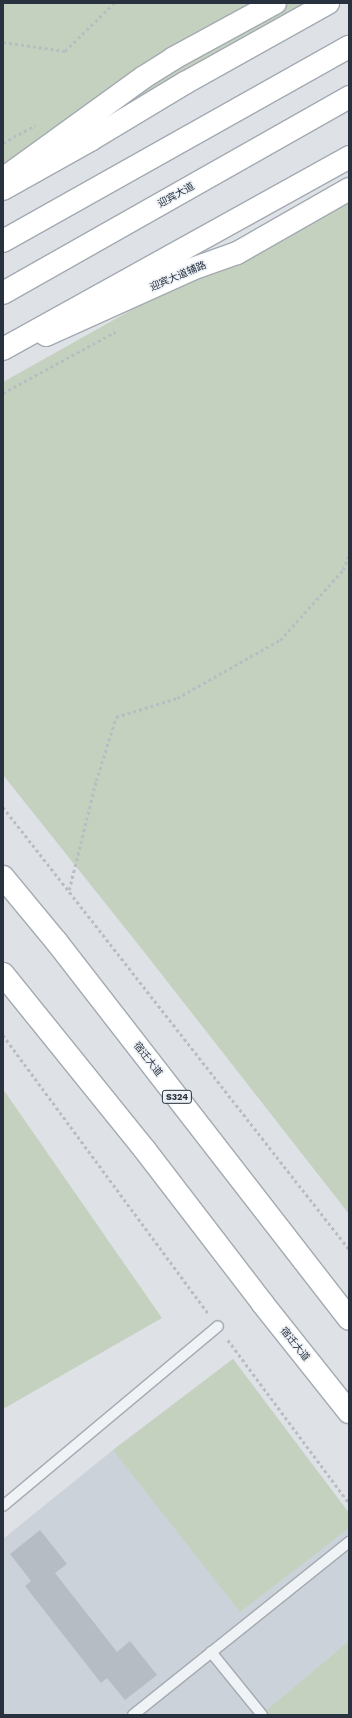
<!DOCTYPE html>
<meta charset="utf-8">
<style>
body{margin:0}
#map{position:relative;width:352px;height:1718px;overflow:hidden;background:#dee2e7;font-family:"Work Sans","Noto Sans SC",sans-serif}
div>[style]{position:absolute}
.built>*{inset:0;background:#ccd2d9}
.green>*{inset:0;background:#c5d1bf}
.building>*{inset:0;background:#b5bcc4}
.path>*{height:2.5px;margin-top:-1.25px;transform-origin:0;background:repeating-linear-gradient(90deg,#b8bdc2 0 3px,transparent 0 6px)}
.roads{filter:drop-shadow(1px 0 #a3aab1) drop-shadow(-1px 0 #a3aab1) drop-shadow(0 1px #a3aab1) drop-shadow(0 -1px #a3aab1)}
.lane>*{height:10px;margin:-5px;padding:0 5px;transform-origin:5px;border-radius:5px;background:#f0f3f6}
.primary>*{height:22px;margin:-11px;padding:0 11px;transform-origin:11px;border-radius:11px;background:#fff}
.highway>*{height:22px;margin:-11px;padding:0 11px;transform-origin:11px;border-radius:11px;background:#fff}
span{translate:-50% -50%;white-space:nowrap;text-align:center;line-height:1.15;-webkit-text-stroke:3px #edf1f5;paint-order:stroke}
.shield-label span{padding:1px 3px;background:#edf1f5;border:1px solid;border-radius:3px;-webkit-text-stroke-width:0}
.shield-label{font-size:9px;color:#27323e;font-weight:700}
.street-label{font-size:10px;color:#27323e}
.frame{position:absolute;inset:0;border:4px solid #27323e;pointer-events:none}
</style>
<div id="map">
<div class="built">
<div style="clip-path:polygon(233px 1359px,349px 1513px,349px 1715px,3px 1715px,3px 1539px,113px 1450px)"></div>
</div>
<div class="green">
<div style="clip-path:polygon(3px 3px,320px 3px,3px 180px)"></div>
<div style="clip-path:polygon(349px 188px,349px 1214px,141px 948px,3px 775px,3px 382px)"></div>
<div style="clip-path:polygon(3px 1089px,162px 1318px,3px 1409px)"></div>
<div style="clip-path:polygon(233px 1359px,349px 1513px,349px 1528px,240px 1612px,113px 1450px)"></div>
<div style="clip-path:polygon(349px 1641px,349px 1715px,261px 1715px)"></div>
</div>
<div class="building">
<div style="clip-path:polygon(40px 1530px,67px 1564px,55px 1573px,117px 1652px,130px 1641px,157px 1675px,125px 1700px,107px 1678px,101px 1683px,25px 1586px,31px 1581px,10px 1554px)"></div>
</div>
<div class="path">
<div style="left:3px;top:42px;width:63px;rotate:8.3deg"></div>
<div style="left:65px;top:51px;width:69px;rotate:-44.4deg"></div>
<div style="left:3px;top:143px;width:37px;rotate:-29deg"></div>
<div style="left:3px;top:393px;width:128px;rotate:-28.6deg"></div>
<div style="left:3px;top:807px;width:561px;rotate:51.95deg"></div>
<div style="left:69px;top:890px;width:112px;rotate:-76.1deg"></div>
<div style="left:96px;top:781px;width:67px;rotate:-72.6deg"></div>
<div style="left:116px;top:717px;width:64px;rotate:-17.3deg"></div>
<div style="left:177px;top:698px;width:118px;rotate:-29.4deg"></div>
<div style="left:280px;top:640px;width:94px;rotate:-48deg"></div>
<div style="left:343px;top:570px;width:17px;rotate:-69deg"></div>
<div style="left:3px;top:1035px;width:345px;rotate:53.6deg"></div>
<div style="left:228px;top:1340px;width:203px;rotate:53.4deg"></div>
</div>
<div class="roads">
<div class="lane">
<div style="left:3px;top:1506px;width:280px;rotate:-39.9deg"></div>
<div style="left:211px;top:1652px;width:81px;rotate:51deg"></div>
<div style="left:133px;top:1715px;width:277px;rotate:-38.7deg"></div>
</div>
<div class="primary">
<div style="left:3px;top:179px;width:174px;rotate:-35.9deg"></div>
<div style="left:144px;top:77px;width:36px;rotate:-32deg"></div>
<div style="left:174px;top:58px;width:115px;rotate:-28.6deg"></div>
<div style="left:46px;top:335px;width:160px;rotate:-24.3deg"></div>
<div style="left:192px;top:269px;width:48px;rotate:-19.6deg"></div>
<div style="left:237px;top:253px;width:129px;rotate:-29.7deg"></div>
<div style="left:3px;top:877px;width:83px;rotate:50.4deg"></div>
<div style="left:56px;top:941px;width:478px;rotate:52.2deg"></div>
<div style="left:3px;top:974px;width:226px;rotate:51.1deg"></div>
<div style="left:145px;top:1150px;width:194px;rotate:52.5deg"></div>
<div style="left:263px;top:1304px;width:138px;rotate:51.5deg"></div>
</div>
<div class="highway">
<div style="left:3px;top:189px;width:102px;rotate:-29.3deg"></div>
<div style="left:92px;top:139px;width:109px;rotate:-31.1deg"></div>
<div style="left:185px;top:83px;width:164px;rotate:-29.2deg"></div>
<div style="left:3px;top:241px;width:397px;rotate:-29.3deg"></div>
<div style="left:3px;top:293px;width:398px;rotate:-29.5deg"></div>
<div style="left:3px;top:349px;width:396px;rotate:-29deg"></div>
</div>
</div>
<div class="shield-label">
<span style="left:177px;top:1097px">S324</span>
</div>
<div class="street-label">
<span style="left:176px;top:195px;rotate:-29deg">迎宾大道</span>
<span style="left:178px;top:276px;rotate:-23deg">迎宾大道辅路</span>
<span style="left:148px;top:1059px;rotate:52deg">宿迁大道</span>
<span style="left:295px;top:1344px;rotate:51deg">宿迁大道</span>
</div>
<div class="frame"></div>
</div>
